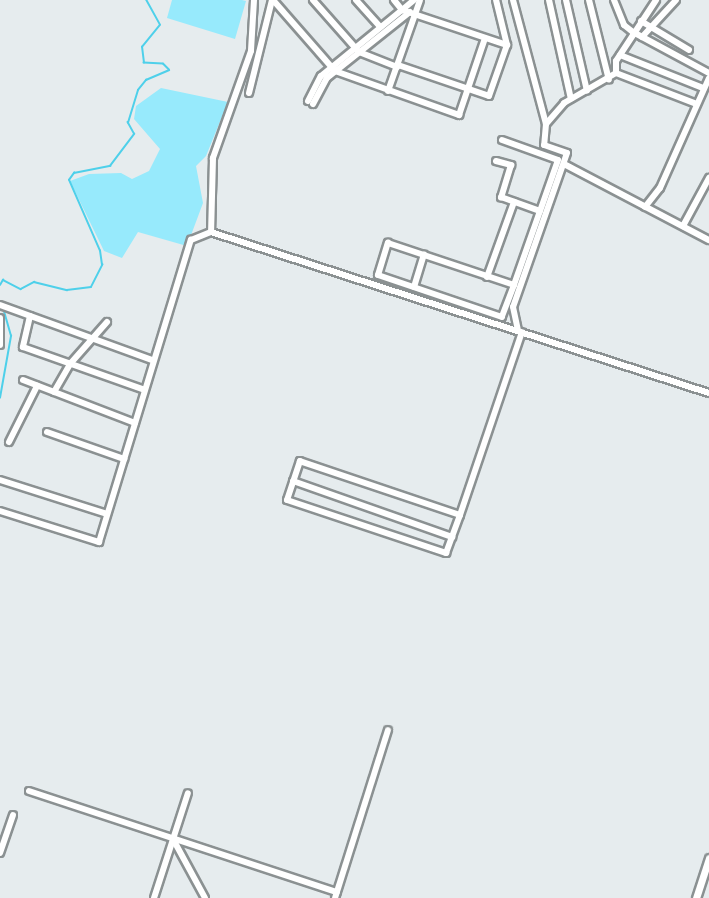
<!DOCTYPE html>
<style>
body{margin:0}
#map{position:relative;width:709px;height:898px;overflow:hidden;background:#e6ecee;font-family:Commissioner,sans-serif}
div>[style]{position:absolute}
.green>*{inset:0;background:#97eafc}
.stream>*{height:1.5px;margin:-0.75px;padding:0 0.75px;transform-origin:0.75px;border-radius:0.75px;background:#4ed0ea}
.roads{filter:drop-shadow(2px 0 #8b9192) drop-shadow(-2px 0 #8b9192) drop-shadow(0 2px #8b9192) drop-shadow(0 -2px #8b9192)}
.minor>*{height:6px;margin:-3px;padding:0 3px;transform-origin:3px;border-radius:3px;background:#fff}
.tertiary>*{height:7px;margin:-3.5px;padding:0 3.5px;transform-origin:3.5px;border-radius:3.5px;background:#fff}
span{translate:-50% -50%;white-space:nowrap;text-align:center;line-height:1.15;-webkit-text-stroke:4.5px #e6ecee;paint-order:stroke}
</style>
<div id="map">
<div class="green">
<div style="clip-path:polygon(172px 0,242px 0,246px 1px,235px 39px,167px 18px)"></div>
<div style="clip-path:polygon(161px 88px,228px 102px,206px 156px,196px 166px,203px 203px,187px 246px,138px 232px,122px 258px,104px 251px,70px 181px,89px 174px,121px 173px,132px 179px,149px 171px,160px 149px,134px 119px,136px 106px)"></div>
</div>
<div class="stream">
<div style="left:0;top:285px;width:6px;rotate:-59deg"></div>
<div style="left:3px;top:280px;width:20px;rotate:27deg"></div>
<div style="left:21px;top:289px;width:15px;rotate:-28deg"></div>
<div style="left:34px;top:282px;width:34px;rotate:14deg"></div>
<div style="left:67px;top:290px;width:24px;rotate:-7deg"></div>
<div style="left:91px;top:287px;width:25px;rotate:-63deg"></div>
<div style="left:102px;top:265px;width:14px;rotate:-98deg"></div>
<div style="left:100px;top:251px;width:77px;rotate:-113.6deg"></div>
<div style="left:69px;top:180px;width:9px;rotate:-54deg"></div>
<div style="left:74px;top:173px;width:37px;rotate:-11deg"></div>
<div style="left:110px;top:166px;width:40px;rotate:-53deg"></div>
<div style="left:134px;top:134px;width:13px;rotate:-119deg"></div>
<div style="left:128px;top:123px;width:34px;rotate:-73deg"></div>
<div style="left:138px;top:90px;width:13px;rotate:-51deg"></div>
<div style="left:146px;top:80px;width:25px;rotate:-23deg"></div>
<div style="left:169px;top:70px;width:8px;rotate:-135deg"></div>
<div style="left:163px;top:64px;width:19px;rotate:-177deg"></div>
<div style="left:144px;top:63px;width:16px;rotate:-97deg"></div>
<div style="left:142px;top:47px;width:28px;rotate:-51deg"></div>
<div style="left:160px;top:25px;width:29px;rotate:-119deg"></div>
<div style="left:0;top:398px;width:63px;rotate:-79.9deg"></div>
<div style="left:11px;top:336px;width:29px;rotate:-106deg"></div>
</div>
<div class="roads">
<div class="minor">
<div style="left:254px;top:0;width:51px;rotate:93.4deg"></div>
<div style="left:251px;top:51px;width:114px;rotate:109.6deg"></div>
<div style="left:213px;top:158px;width:74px;rotate:91.5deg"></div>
<div style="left:211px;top:232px;width:523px;rotate:17.92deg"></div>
<div style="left:273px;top:0;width:94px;rotate:48.9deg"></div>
<div style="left:335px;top:71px;width:132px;rotate:19.5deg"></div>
<div style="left:459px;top:115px;width:81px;rotate:-71.3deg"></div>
<div style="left:313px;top:0;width:69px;rotate:48.5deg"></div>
<div style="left:359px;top:52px;width:41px;rotate:21.5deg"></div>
<div style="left:356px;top:0;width:36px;rotate:48deg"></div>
<div style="left:394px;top:0;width:13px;rotate:51deg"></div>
<div style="left:402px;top:10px;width:16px;rotate:-40deg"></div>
<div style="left:513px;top:0;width:128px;rotate:75.1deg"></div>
<div style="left:546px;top:124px;width:21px;rotate:95deg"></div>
<div style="left:544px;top:145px;width:24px;rotate:19deg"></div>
<div style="left:567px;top:153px;width:163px;rotate:109.3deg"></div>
<div style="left:513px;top:307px;width:24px;rotate:78deg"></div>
<div style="left:549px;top:0;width:101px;rotate:77.5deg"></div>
<div style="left:566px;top:0;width:93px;rotate:77deg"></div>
<div style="left:589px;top:0;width:82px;rotate:76deg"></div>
<div style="left:614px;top:0;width:27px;rotate:68deg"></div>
<div style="left:624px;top:25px;width:11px;rotate:38deg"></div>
<div style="left:633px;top:32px;width:86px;rotate:28.3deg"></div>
<div style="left:641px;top:21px;width:56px;rotate:31.1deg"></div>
<div style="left:642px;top:37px;width:50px;rotate:-47.4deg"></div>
<div style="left:620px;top:55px;width:89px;rotate:21.7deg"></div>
<div style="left:398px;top:65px;width:96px;rotate:18.8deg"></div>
<div style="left:489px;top:96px;width:54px;rotate:-70.6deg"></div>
<div style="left:507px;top:45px;width:46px;rotate:-103.7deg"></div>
<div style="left:616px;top:73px;width:12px;rotate:-90deg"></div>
<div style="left:616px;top:61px;width:73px;rotate:-56.7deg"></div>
<div style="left:388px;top:91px;width:96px;rotate:-70.6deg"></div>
<div style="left:249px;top:93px;width:96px;rotate:-76.1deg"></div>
<div style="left:308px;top:101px;width:28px;rotate:-63deg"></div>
<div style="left:321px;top:76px;width:104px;rotate:-39.2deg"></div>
<div style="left:402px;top:10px;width:111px;rotate:18.4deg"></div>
<div style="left:313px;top:104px;width:30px;rotate:-62deg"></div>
<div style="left:327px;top:78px;width:106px;rotate:-38.5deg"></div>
<div style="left:546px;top:124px;width:28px;rotate:-49deg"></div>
<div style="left:564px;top:103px;width:60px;rotate:-30deg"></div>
<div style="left:616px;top:73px;width:84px;rotate:21deg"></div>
<div style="left:502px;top:140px;width:59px;rotate:19.7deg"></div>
<div style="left:558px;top:160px;width:54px;rotate:109.4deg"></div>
<div style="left:540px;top:211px;width:78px;rotate:109.4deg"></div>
<div style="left:514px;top:285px;width:34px;rotate:111deg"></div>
<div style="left:502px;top:317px;width:131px;rotate:-161.3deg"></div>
<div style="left:378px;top:275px;width:34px;rotate:-73deg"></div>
<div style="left:388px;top:243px;width:133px;rotate:18.4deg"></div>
<div style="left:496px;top:161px;width:16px;rotate:15deg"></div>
<div style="left:511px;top:165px;width:34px;rotate:107deg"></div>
<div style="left:501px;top:197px;width:41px;rotate:19.7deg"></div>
<div style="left:564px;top:164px;width:164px;rotate:27.7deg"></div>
<div style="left:645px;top:207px;width:24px;rotate:-52deg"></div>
<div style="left:660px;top:188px;width:120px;rotate:-66deg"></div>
<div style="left:683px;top:226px;width:55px;rotate:-61.6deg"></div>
<div style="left:487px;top:277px;width:80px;rotate:-70.2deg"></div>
<div style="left:414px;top:287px;width:34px;rotate:-73deg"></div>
<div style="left:0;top:305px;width:162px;rotate:19.9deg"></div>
<div style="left:30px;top:316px;width:32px;rotate:103deg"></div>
<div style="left:23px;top:347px;width:129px;rotate:19.4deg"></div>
<div style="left:0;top:318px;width:27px;rotate:90deg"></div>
<div style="left:23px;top:380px;width:120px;rotate:21deg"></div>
<div style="left:54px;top:392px;width:32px;rotate:-60deg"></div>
<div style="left:70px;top:364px;width:56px;rotate:-48.6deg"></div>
<div style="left:47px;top:432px;width:82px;rotate:19.3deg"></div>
<div style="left:9px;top:442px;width:63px;rotate:-63.4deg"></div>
<div style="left:0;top:480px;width:112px;rotate:17.6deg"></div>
<div style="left:293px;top:481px;width:169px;rotate:19.4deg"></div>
<div style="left:0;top:511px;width:104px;rotate:17.4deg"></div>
<div style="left:99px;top:542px;width:316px;rotate:-73.1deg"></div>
<div style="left:191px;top:240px;width:22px;rotate:-22deg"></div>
<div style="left:460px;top:515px;width:169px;rotate:-161.4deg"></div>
<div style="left:300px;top:461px;width:41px;rotate:108.4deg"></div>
<div style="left:287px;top:500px;width:168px;rotate:18.4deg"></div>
<div style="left:446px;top:553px;width:40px;rotate:-69.8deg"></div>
<div style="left:460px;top:515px;width:193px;rotate:-71.3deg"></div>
<div style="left:29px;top:791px;width:324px;rotate:18.2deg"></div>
<div style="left:173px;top:839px;width:67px;rotate:61.5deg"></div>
<div style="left:0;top:853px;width:40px;rotate:-71.1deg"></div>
<div style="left:154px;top:898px;width:110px;rotate:-72.1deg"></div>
<div style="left:335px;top:898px;width:176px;rotate:-72.5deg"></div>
</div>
<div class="tertiary">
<div style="left:696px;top:898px;width:42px;rotate:-72deg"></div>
</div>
</div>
</div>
